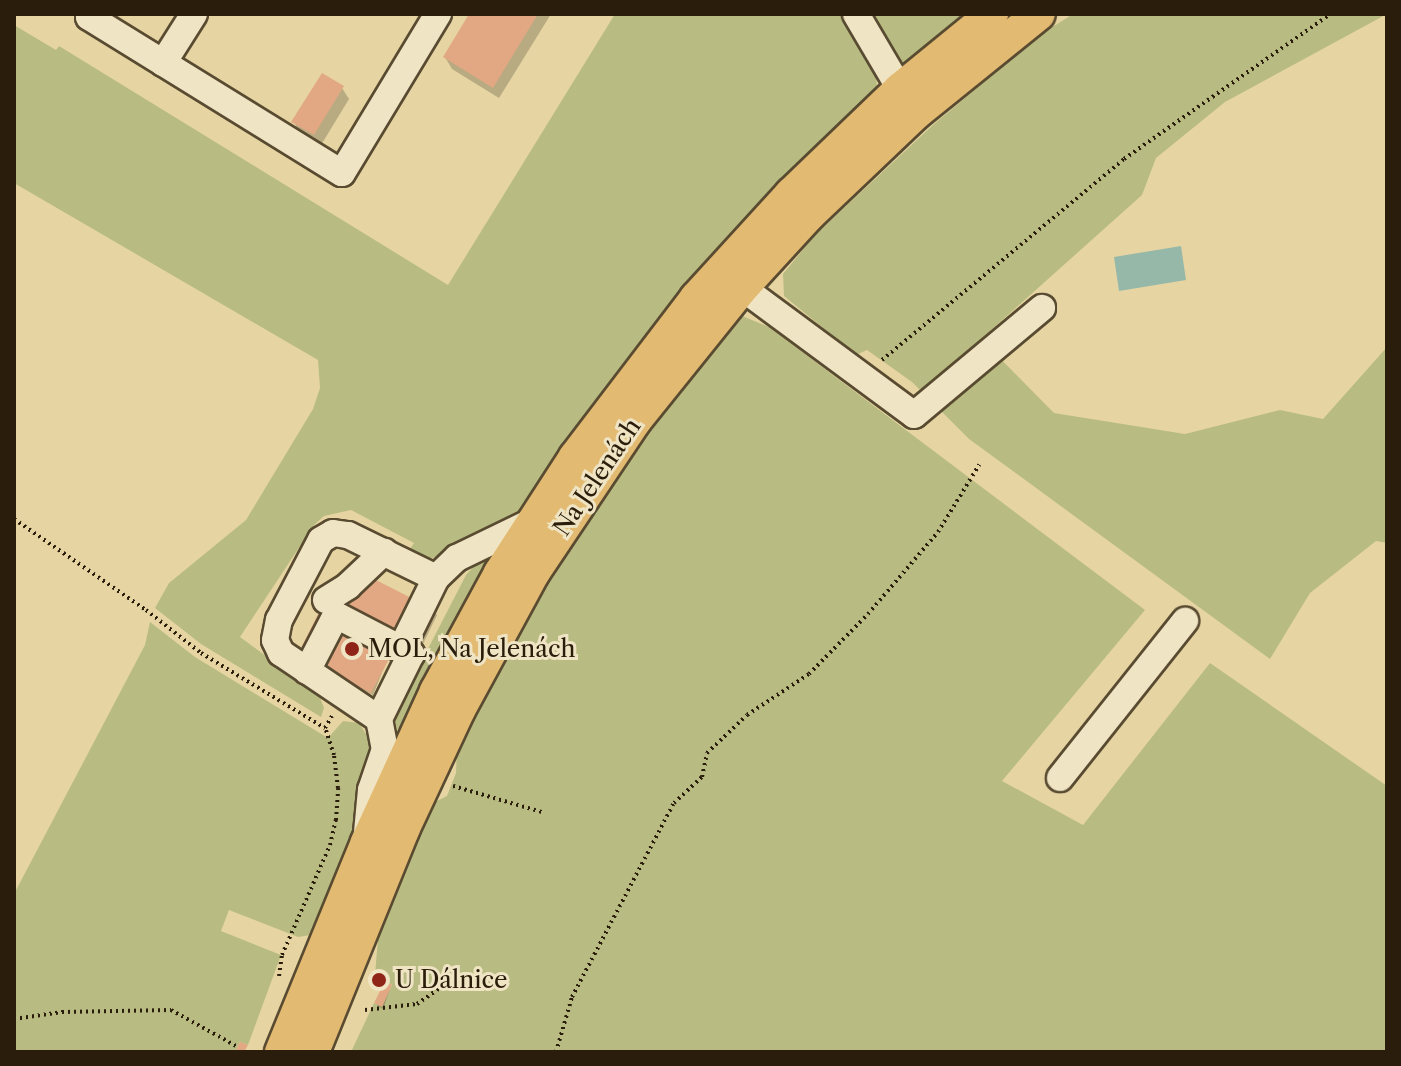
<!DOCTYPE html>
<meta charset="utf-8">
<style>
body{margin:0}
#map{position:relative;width:1401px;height:1066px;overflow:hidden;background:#e6d5a2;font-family:"Libre Caslon Text",serif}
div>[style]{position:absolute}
.green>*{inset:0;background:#b9bc82}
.water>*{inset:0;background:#96b8a9}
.shadow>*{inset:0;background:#0003}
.building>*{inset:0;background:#e1a883}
.path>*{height:4px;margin-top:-2px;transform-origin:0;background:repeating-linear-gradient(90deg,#2a1d0b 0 2px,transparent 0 6px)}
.roads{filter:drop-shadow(2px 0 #594b31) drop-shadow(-2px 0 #594b31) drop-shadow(0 2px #594b31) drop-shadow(0 -2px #594b31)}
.minor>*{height:26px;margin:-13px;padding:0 13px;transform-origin:13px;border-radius:13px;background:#efe4c3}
.major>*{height:32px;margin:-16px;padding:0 16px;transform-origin:16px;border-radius:16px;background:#e3ba71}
.dots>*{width:22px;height:22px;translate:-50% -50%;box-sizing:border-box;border:4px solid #efe4c3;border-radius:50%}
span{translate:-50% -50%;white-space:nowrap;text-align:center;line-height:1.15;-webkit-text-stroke:6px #efe4c3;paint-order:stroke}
.street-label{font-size:24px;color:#2a1d0b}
.poi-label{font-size:24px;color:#2a1d0b}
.left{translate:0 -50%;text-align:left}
.frame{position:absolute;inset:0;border:16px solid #2a1d0b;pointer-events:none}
</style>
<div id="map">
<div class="green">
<div style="clip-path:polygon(615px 14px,840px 14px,876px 71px,877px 88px,775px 187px,683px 290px,601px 393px,517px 517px,444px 555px,424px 560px,406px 555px,414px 543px,351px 510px,324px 516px,314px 525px,240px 637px,319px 695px,324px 708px,321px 717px,201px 644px,155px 608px,169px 583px,246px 520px,313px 409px,320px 388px,318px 360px,14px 183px,14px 25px,56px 50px,59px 46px,448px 285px)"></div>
<div style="clip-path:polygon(869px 14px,966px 14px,899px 66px)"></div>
<div style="clip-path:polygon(1073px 14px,1387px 14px,1225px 102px,1156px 158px,1142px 195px,981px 339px,1054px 413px,1185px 434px,1280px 410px,1323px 419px,1387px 347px,1387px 543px,1376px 541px,1310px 593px,1270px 659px,969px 439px,912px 382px,867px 350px,856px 355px,784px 296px,783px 274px,815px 235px,934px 124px,1043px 33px)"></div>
<div style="clip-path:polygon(740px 315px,769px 327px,1145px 610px,1002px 781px,1083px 825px,1210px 663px,1387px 786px,1387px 1052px,351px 1052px,374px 1003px,382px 1006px,392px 985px,375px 974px,379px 928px,431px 804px,447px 796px,456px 773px,457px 747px,527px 608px,618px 468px)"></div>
<div style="clip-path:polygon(488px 561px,402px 728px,396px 729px,394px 716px,398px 707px,466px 575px,476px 564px)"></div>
<div style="clip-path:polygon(150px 622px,195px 657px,328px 738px,343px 721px,359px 723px,373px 745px,359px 793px,352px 842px,311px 935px,298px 937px,229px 910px,221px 931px,281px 955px,248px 1045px,240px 1042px,235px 1052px,14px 1052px,14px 894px,145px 645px)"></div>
</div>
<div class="water">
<div style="clip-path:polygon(1181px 246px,1186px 280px,1119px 291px,1114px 257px)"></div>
</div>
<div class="shadow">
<div style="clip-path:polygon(472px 14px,551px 14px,499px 98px,452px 69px,445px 57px)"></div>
<div style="clip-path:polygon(342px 88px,349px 99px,321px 145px,300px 133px,294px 122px)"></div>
<div style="clip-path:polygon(351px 610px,435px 612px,437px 615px,422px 646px)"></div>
<div style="clip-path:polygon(319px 617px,345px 632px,342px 637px,387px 660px,373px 695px,327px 671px)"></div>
<div style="clip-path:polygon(391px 986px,383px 1009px,378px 1006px,376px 1003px)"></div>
</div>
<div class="building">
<div style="clip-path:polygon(469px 14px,538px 14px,493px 88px,443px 57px)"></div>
<div style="clip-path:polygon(322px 73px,344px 86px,314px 135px,291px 122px)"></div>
<div style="clip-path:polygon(364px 574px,437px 611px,420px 644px,347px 607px)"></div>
<div style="clip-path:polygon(318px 614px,344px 628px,341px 634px,389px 659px,371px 693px,323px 668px,325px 664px,300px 650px)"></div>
<div style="clip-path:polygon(385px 981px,392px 985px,382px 1007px,374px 1003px)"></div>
<div style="clip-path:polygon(240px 1042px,248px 1045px,244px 1052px,235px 1052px)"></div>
</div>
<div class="path">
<div style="left:882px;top:360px;width:315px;rotate:-39.7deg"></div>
<div style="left:1124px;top:159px;width:252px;rotate:-35.1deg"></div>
<div style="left:14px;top:519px;width:160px;rotate:34.6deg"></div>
<div style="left:146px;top:610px;width:70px;rotate:38deg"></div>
<div style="left:201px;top:653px;width:145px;rotate:31.2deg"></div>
<div style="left:325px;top:728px;width:14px;rotate:-60deg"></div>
<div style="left:453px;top:786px;width:93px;rotate:16.3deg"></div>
<div style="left:279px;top:976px;width:21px;rotate:-82deg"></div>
<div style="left:282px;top:955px;width:120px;rotate:-66.4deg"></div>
<div style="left:330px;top:845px;width:26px;rotate:-77deg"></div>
<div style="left:336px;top:820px;width:32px;rotate:-86deg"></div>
<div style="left:338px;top:788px;width:33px;rotate:-97deg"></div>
<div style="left:334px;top:755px;width:28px;rotate:-108deg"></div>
<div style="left:365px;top:1010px;width:52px;rotate:-6.6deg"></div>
<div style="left:417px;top:1004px;width:49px;rotate:-35deg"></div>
<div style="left:14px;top:1019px;width:49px;rotate:-8.3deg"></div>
<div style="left:62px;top:1012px;width:109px;rotate:-1.1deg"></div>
<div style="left:171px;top:1010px;width:77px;rotate:28.9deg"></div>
<div style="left:556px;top:1052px;width:57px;rotate:-73.8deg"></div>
<div style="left:572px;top:997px;width:219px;rotate:-62.3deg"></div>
<div style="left:674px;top:803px;width:38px;rotate:-43deg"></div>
<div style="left:702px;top:777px;width:25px;rotate:-78deg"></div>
<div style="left:707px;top:753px;width:55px;rotate:-43.5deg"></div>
<div style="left:747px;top:715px;width:74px;rotate:-33.5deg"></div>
<div style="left:809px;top:674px;width:84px;rotate:-45.5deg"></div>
<div style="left:868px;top:614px;width:108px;rotate:-49.5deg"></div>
<div style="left:938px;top:532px;width:79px;rotate:-58.5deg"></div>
</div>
<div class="roads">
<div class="minor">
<div style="left:90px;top:14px;width:3px;rotate:108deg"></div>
<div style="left:89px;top:17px;width:297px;rotate:31.7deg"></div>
<div style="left:342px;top:173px;width:186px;rotate:-58.9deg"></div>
<div style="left:856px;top:14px;width:104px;rotate:59.5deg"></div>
<div style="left:163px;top:63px;width:58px;rotate:-57.7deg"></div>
<div style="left:729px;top:278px;width:230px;rotate:36.5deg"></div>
<div style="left:914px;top:415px;width:167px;rotate:-39.9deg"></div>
<div style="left:326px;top:600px;width:26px;rotate:-32deg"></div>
<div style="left:348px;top:586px;width:50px;rotate:-43.4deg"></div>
<div style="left:401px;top:649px;width:79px;rotate:-63.8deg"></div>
<div style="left:436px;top:578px;width:29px;rotate:-44deg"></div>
<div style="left:457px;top:558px;width:82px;rotate:-25.9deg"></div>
<div style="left:307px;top:671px;width:63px;rotate:-62.6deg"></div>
<div style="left:336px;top:615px;width:85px;rotate:27.5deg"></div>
<div style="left:411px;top:654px;width:72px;rotate:116.2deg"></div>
<div style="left:379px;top:719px;width:31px;rotate:79deg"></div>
<div style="left:385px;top:749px;width:43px;rotate:108.9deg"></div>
<div style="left:371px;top:790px;width:42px;rotate:95.4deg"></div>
<div style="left:379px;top:719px;width:118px;rotate:-146deg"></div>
<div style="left:281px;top:653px;width:14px;rotate:-115deg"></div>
<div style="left:275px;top:640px;width:20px;rotate:-79deg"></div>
<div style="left:279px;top:620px;width:90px;rotate:-62.3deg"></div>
<div style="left:321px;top:540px;width:14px;rotate:-30deg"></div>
<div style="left:333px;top:533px;width:15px;rotate:8deg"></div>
<div style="left:348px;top:535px;width:98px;rotate:26deg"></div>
<div style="left:1060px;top:778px;width:201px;rotate:-51.5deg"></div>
</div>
<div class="major">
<div style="left:281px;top:1052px;width:227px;rotate:-67.7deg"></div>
<div style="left:367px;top:842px;width:166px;rotate:-65.4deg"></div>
<div style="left:436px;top:691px;width:134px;rotate:-61.5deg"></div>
<div style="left:500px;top:573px;width:138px;rotate:-57.1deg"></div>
<div style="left:575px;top:457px;width:200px;rotate:-52.7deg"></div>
<div style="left:696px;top:298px;width:141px;rotate:-47.6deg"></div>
<div style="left:791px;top:194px;width:151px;rotate:-43.9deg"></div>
<div style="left:900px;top:89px;width:119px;rotate:-39.2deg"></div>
<div style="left:313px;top:1052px;width:240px;rotate:-67.9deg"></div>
<div style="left:403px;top:830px;width:132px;rotate:-65deg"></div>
<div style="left:459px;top:710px;width:157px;rotate:-61.5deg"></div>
<div style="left:534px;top:572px;width:182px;rotate:-56.2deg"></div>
<div style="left:635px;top:421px;width:171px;rotate:-51.2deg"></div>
<div style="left:742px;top:288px;width:98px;rotate:-47.5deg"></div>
<div style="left:808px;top:216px;width:148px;rotate:-43.6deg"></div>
<div style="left:915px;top:114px;width:159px;rotate:-38.9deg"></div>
</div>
</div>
<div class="dots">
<div style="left:352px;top:649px;background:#8f2418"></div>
<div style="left:379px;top:980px;background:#8f2418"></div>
</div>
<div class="street-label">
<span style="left:597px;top:477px;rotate:-56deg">Na Jelenách</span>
</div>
<div class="poi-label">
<span class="left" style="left:368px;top:649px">MOL, Na Jelenách</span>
<span class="left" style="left:395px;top:980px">U Dálnice</span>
</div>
<div class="frame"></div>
</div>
